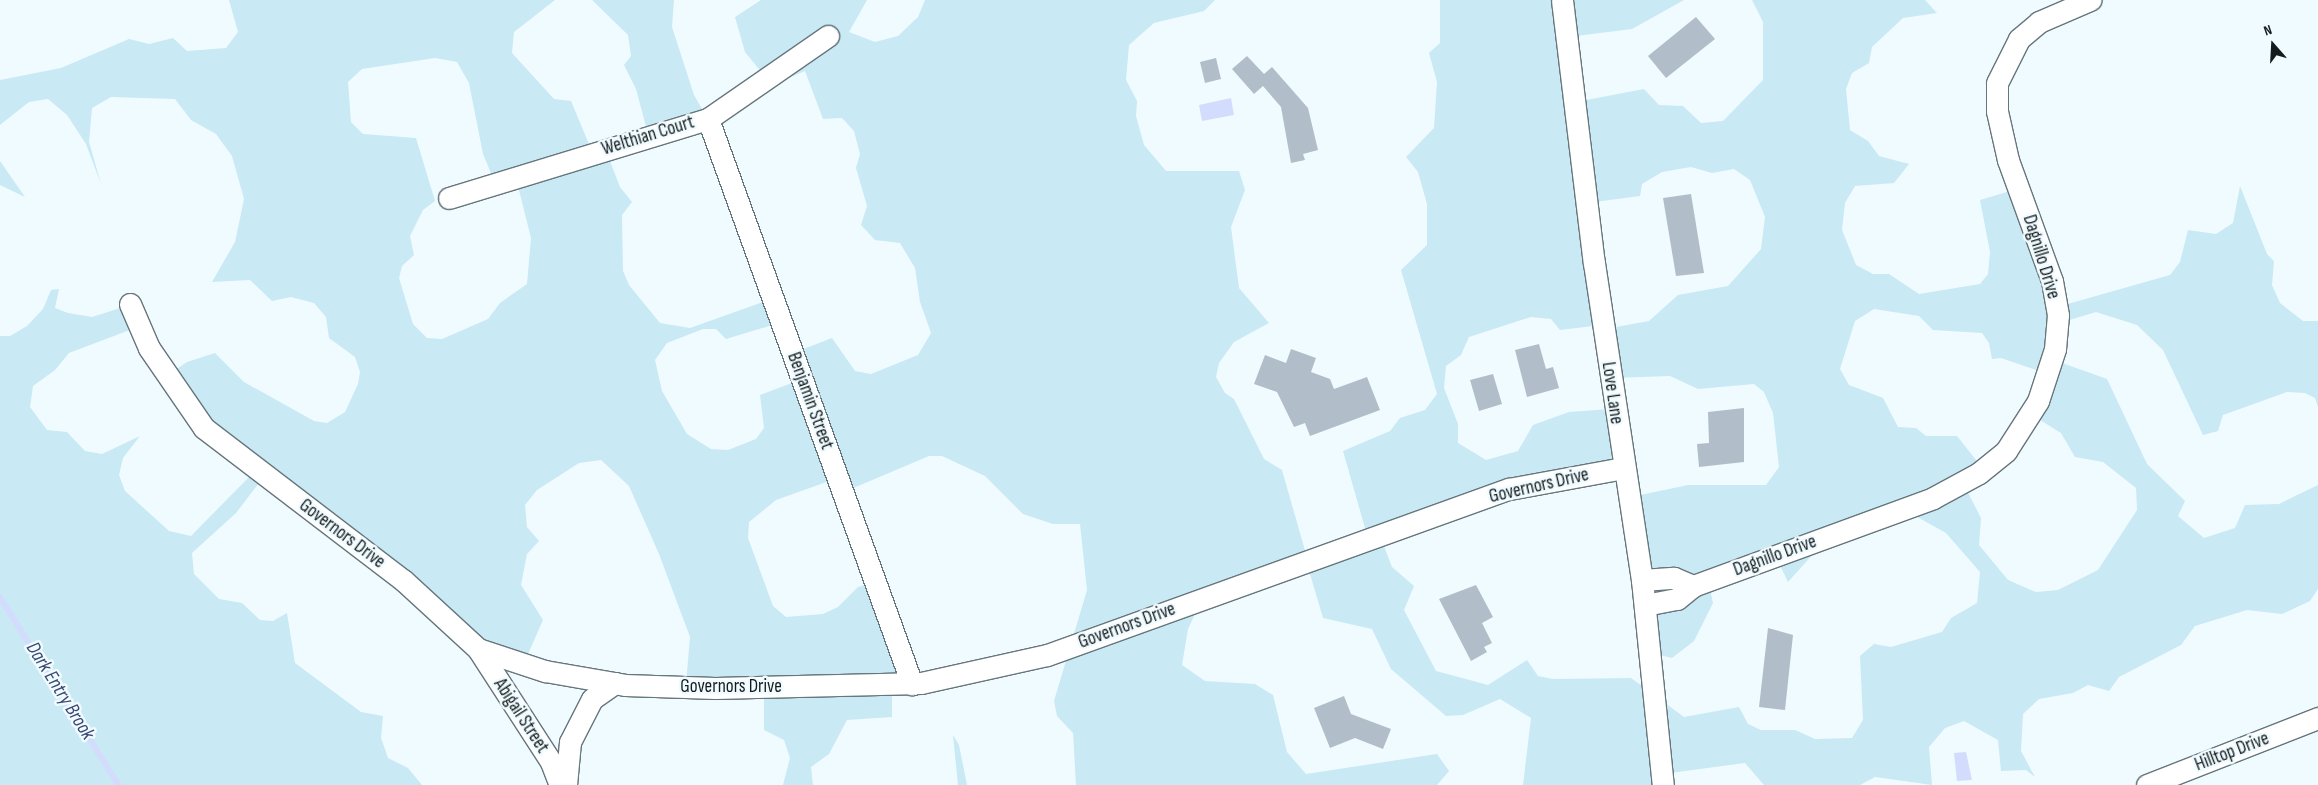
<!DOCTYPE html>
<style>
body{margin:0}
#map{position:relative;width:2318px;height:785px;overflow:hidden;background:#f0fbff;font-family:"Sofia Sans Condensed",sans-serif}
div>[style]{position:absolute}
.green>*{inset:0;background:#c9e9f4}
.water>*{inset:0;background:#d3dcfc}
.stream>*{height:5.5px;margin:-2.75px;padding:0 2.75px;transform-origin:2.75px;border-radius:2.75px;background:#d3dcfc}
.building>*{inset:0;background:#b1bdc9}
.roads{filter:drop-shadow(1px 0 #66767c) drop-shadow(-1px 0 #66767c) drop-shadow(0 1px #66767c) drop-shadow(0 -1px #66767c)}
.minor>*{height:21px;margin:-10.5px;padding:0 10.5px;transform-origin:10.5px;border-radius:10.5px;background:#fff}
span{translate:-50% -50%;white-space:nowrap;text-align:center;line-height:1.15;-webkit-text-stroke:5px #f0fbff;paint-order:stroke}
.street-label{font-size:19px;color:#141b1d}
.water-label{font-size:20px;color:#3b4671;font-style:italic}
.north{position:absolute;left:2248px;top:20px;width:50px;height:50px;-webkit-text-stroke:4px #f0fbff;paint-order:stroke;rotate:341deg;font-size:14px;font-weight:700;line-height:20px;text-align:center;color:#141b1d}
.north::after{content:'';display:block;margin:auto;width:18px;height:22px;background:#141b1d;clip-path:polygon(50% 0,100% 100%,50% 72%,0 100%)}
</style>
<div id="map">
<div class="green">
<div style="clip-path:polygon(evenodd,229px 0,555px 0,514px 32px,512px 53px,554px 99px,571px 101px,591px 149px,605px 148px,620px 187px,632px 202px,622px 215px,623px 271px,629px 285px,660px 323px,690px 328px,763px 302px,767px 302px,776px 324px,726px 339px,716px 329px,703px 329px,667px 343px,655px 360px,662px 391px,687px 434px,711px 449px,728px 450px,756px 439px,764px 428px,760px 395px,800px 380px,793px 353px,832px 338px,855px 371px,871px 374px,918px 355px,931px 333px,920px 302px,915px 268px,900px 243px,875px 240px,861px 225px,867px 206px,856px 168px,860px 154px,854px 131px,842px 118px,823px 119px,805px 71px,772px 85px,745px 52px,735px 17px,761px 0,867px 0,849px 32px,875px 42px,898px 36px,918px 17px,925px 0,1215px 0,1204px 11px,1154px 23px,1129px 45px,1126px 80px,1137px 101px,1136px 116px,1144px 145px,1166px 171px,1239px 171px,1245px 190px,1231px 227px,1239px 288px,1269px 323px,1234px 342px,1219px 363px,1216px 377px,1225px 393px,1234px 399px,1264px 459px,1282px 470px,1306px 554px,1367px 535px,1343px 451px,1390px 431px,1400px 418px,1425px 410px,1437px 394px,1401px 270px,1427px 245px,1427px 204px,1418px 172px,1406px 157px,1434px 128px,1437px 82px,1429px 53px,1440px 43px,1440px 0,1684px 0,1632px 29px,1576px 36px,1576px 102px,1644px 89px,1659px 105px,1683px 106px,1701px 123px,1723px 121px,1763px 80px,1763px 22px,1752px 0,1925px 0,1937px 13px,1903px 18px,1872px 47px,1869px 63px,1852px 73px,1846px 89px,1850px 130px,1868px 141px,1879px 156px,1909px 164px,1894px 183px,1855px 186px,1845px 203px,1842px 230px,1856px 265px,1873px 274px,1889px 274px,1919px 294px,1980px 284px,1988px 274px,1990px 252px,1980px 200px,2017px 189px,2057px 307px,2170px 275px,2180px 262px,2188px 230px,2216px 234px,2233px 223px,2240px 186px,2267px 254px,2274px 261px,2272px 285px,2280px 303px,2303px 321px,2318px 321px,2318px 407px,2315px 398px,2305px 393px,2287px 392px,2223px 415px,2218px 431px,2203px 435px,2163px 350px,2137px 325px,2096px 312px,2056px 324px,2051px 359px,2107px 379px,2147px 464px,2185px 501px,2178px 516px,2204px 538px,2235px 528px,2245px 505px,2279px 504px,2318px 485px,2318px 589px,2310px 601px,2282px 614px,2247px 610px,2195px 626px,2181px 645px,2119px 677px,2109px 691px,2088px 685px,2073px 693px,2039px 699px,2023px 714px,2021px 751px,2035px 777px,2026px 770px,2001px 771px,1998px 740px,1964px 721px,1945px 728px,1929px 747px,1932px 785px,1875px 777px,1860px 785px,1764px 785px,1745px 763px,1670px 773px,1661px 785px,1523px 785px,1531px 718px,1500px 699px,1463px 715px,1446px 716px,1391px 669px,1372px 629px,1323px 618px,1305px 557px,1205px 593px,1188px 629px,1182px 665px,1205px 681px,1255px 684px,1273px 695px,1287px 752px,1306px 774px,1437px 754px,1449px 771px,1437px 785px,1076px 785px,1073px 733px,1057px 716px,1054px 701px,1087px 590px,1080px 524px,1053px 524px,1023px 514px,985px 476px,942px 456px,929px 456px,844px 492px,835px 479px,776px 500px,749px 522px,748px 538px,773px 606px,786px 617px,823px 614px,838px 607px,858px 587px,874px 582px,908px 680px,892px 686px,892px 717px,847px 720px,829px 754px,811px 767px,813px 785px,783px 785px,790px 758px,784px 740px,764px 730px,764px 687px,686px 684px,690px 637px,659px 554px,629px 486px,601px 460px,579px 463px,537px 490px,525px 505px,527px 527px,539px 541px,527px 554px,521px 585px,543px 620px,524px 663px,481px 650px,262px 479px,236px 513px,192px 553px,194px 574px,219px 599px,242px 603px,260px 620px,273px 621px,287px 613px,295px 663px,361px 712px,383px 716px,381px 738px,388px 758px,408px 768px,422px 785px,0 785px,0 336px,10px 336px,27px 326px,43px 309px,51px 290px,59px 289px,55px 308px,68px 313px,92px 317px,130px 305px,135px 328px,69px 353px,55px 370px,33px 386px,30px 407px,47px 430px,67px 432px,85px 451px,102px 454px,140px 436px,123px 458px,119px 475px,125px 491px,169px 531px,191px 536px,251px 475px,169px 374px,187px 362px,215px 353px,244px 382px,314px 421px,327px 423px,345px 412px,358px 384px,360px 372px,355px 357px,329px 338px,326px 317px,314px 303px,291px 297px,272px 301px,250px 280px,212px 282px,235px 242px,244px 199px,232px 156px,216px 134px,191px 120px,175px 99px,111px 97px,92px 108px,89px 142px,101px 184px,86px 144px,67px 115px,48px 99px,29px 102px,0 125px,0 80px,61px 68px,129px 39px,149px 44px,173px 38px,187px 51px,226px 48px,238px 32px,229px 0,435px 58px,457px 62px,469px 83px,483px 154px,495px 183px,516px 178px,531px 238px,527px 284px,500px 303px,488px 319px,442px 339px,427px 338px,413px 324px,399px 278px,402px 266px,414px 255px,410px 236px,423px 210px,435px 201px,416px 138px,363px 134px,351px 122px,348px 82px,362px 69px,435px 58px,229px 0,1691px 167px,1712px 173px,1734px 169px,1750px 180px,1765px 217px,1761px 249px,1728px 286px,1678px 295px,1649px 321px,1605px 329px,1612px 378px,1670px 376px,1698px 389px,1754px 384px,1764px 392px,1773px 413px,1779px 467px,1766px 485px,1688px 485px,1626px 498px,1643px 651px,1672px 658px,1694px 641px,1713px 603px,1708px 579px,1776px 557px,1788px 582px,1833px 532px,1901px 508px,1946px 533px,1980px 572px,1977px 603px,1951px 618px,1942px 632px,1891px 647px,1874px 644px,1860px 656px,1863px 720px,1852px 738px,1815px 739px,1795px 730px,1761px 730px,1748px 724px,1739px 707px,1684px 717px,1631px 678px,1553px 679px,1538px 676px,1527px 660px,1488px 685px,1436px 671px,1404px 610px,1414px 586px,1392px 567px,1380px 536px,1618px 463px,1610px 409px,1569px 412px,1533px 425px,1518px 451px,1486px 460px,1458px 443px,1458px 424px,1444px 388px,1446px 366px,1461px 355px,1469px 337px,1531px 317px,1551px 319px,1560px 330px,1601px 325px,1587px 203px,1640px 196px,1642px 184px,1662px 172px,1691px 167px,229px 0,1874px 309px,1919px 316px,1933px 330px,1982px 333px,1989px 343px,1992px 359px,2001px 358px,2042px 372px,2032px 415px,2061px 433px,2075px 457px,2103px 462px,2136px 488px,2137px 510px,2098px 570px,2058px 590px,2036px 592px,2008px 580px,1979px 545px,1981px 518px,1962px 481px,1980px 465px,1957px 436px,1926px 436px,1916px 428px,1898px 427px,1883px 398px,1849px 385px,1840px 369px,1855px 321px,1874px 309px)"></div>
<div style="clip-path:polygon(592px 0,674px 0,672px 27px,694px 95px,706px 116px,648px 134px,636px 89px,624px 65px,631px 56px,628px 35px)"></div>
<div style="clip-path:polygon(0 161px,25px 197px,0 185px)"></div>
<div style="clip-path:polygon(953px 735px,959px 745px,967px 785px,958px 785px)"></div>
</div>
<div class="water">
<div style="clip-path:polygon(1231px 98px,1234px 115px,1202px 121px,1199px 105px)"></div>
<div style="clip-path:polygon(1966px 752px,1972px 780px,1957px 781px,1954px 753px)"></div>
</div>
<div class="stream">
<div style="left:0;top:597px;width:222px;rotate:57.7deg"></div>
</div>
<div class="building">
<div style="clip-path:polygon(1696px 17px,1715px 39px,1666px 78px,1648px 56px)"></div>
<div style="clip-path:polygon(1247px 56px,1264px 74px,1272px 67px,1308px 108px,1318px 150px,1303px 154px,1305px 160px,1291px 163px,1281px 107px,1263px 86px,1254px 94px,1232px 69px)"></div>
<div style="clip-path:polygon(1216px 58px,1221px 79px,1205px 83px,1200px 62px)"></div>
<div style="clip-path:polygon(1691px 194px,1704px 273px,1676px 276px,1663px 198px)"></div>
<div style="clip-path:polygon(1539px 344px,1546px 369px,1553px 367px,1559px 388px,1527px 397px,1515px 350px)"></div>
<div style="clip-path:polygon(1291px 349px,1316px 358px,1311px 372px,1330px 379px,1334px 389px,1367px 377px,1380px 410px,1310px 436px,1305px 423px,1294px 427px,1277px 392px,1254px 384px,1265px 355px,1286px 363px)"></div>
<div style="clip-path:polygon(1493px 374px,1502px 404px,1479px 411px,1470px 380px)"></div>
<div style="clip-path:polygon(1744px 408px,1744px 462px,1699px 467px,1697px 444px,1709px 443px,1708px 412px)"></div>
<div style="clip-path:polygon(1476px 585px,1493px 617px,1482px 623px,1492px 643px,1484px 647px,1487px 652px,1471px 661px,1439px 599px)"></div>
<div style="clip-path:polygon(1768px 628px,1793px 635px,1785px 710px,1759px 707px)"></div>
<div style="clip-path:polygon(1344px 696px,1351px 714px,1391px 729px,1383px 749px,1355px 738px,1330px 748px,1314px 708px)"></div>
</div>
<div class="roads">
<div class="minor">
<div style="left:1562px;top:0;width:265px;rotate:83.1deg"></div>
<div style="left:1594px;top:263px;width:321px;rotate:81.4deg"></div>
<div style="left:1642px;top:580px;width:206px;rotate:84.2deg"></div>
<div style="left:708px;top:119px;width:601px;rotate:70.15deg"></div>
<div style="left:449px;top:198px;width:271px;rotate:-17deg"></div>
<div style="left:708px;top:119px;width:146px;rotate:-34.7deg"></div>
<div style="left:130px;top:304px;width:48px;rotate:66.6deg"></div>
<div style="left:149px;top:348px;width:97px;rotate:55.5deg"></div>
<div style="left:204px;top:428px;width:250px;rotate:37.4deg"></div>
<div style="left:403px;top:580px;width:102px;rotate:42.6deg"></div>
<div style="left:478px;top:649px;width:71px;rotate:18.2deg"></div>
<div style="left:545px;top:671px;width:81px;rotate:9.9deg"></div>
<div style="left:625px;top:685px;width:90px;rotate:1.9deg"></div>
<div style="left:715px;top:688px;width:206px;rotate:-1.4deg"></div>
<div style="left:921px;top:683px;width:129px;rotate:-12.5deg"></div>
<div style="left:1047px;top:655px;width:491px;rotate:-19.8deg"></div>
<div style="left:1509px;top:489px;width:116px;rotate:-10.4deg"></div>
<div style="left:1642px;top:580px;width:32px;rotate:-4deg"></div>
<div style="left:1674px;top:578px;width:21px;rotate:23deg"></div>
<div style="left:1645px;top:605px;width:33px;rotate:-11deg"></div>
<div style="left:1677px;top:599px;width:21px;rotate:-39deg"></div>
<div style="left:1693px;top:586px;width:256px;rotate:-20.1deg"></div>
<div style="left:1933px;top:498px;width:52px;rotate:-28.5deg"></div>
<div style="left:1979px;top:473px;width:35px;rotate:-39deg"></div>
<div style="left:2006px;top:451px;width:59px;rotate:-57.4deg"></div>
<div style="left:2038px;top:401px;width:55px;rotate:-71.9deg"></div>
<div style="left:2055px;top:349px;width:34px;rotate:-85deg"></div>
<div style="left:2058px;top:315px;width:35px;rotate:-100deg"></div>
<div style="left:2052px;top:281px;width:129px;rotate:-110deg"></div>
<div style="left:2008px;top:160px;width:50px;rotate:-102.7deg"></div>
<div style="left:1997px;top:111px;width:28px;rotate:-90deg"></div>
<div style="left:1997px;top:83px;width:49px;rotate:-63.4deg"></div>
<div style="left:2019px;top:39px;width:26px;rotate:-40deg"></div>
<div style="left:2039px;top:22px;width:56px;rotate:-23.3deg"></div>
<div style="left:478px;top:649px;width:135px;rotate:57.1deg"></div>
<div style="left:551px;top:762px;width:25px;rotate:69deg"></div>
<div style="left:566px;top:785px;width:43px;rotate:-84.7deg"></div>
<div style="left:570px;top:742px;width:48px;rotate:-62.9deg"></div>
<div style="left:592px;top:699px;width:28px;rotate:-35deg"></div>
<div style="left:2147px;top:785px;width:184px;rotate:-21.4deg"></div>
</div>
</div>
<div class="street-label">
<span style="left:648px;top:136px;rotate:-17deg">Welthian Court</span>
<span style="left:2041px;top:257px;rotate:73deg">Dagnillo Drive</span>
<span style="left:1612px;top:393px;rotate:82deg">Love Lane</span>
<span style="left:810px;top:401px;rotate:70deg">Benjamin Street</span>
<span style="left:1539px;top:486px;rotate:-13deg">Governors Drive</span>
<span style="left:342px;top:534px;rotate:37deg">Governors Drive</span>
<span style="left:1775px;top:556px;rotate:-20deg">Dagnillo Drive</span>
<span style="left:1127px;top:626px;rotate:-20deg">Governors Drive</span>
<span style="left:731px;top:687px">Governors Drive</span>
<span style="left:521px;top:716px;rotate:57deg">Abigail Street</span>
<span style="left:2232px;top:752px;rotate:-21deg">Hilltop Drive</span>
</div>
<div class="water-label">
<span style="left:60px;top:691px;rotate:58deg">Dark Entry Brook</span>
</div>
<div class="north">N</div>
</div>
